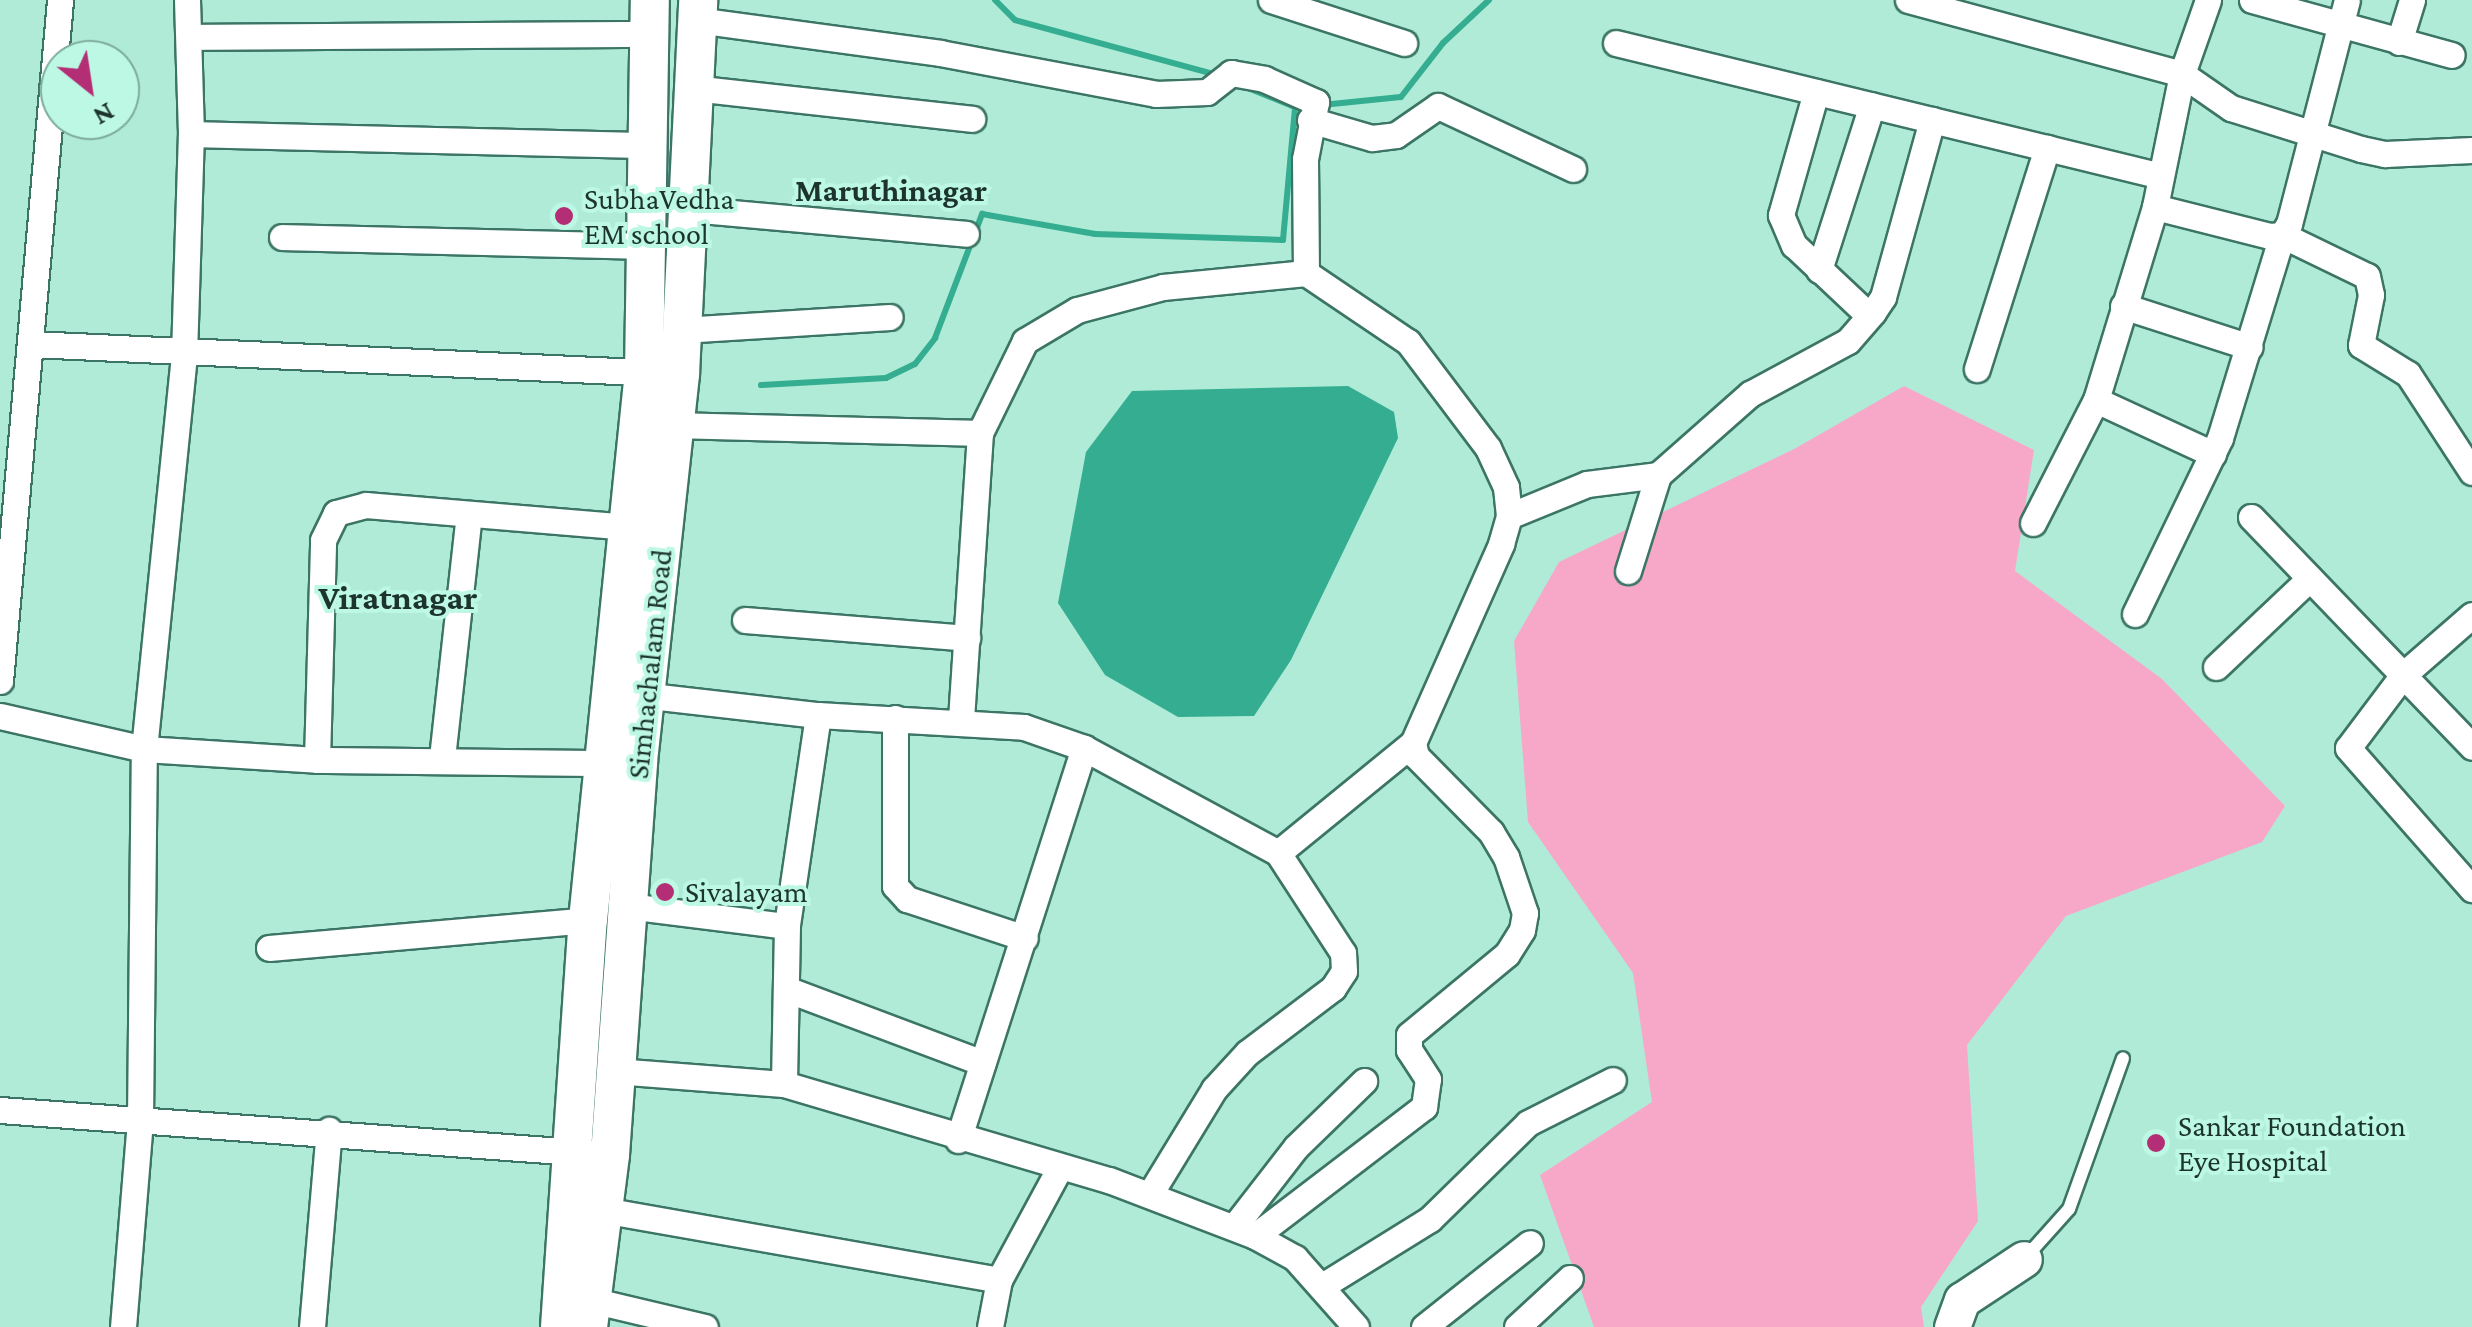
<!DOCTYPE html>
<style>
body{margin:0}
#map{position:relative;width:2472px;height:1327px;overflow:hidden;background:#afebd7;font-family:"Crimson Pro",serif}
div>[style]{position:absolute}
.green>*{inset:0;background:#f7a8c9}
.water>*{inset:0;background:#34ad90}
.stream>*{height:6px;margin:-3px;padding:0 3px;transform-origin:3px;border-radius:3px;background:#34ad90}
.roads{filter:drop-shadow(2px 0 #3c7565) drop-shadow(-2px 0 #3c7565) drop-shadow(0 2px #3c7565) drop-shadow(0 -2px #3c7565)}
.lane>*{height:12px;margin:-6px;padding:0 6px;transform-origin:6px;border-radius:6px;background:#fff}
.street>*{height:25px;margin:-12.5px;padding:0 12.5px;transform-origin:12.5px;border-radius:12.5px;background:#fff}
.secondary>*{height:35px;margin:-17.5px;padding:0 17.5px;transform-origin:17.5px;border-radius:17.5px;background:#fff}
.primary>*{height:38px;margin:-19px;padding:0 19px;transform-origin:19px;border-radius:19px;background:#fff}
.dots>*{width:28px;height:28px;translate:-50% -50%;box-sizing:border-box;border:5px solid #bcf8e4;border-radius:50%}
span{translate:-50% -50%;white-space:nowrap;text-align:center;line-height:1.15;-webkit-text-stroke:8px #bcf8e4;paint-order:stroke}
.poi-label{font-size:30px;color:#1c342d}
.left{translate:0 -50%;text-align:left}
.street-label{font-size:30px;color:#1c342d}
.neighbourhood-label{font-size:32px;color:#1c342d;font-weight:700}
.quarter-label{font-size:35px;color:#1c342d;font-weight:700}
.north{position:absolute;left:40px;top:40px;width:100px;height:100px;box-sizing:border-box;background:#bcf8e4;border:2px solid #7caa9b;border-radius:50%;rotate:150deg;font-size:28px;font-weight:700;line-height:40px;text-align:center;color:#1c342d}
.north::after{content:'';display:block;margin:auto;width:35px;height:45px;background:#b32e74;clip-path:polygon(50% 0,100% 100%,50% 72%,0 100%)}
</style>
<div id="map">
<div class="green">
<div style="clip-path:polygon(1904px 386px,2034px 450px,2015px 571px,2162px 679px,2285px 806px,2262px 842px,2066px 916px,1967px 1045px,1978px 1221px,1921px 1307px,1924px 1327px,1594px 1327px,1540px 1175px,1652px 1102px,1633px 973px,1528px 822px,1514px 641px,1559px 562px,1796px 448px)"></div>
</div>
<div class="water">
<div style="clip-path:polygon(1348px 386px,1394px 412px,1398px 438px,1291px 660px,1254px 716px,1178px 717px,1105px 675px,1058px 603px,1086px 452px,1132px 391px)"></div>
</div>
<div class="stream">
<div style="left:995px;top:0;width:28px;rotate:45deg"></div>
<div style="left:1015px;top:20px;width:210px;rotate:15.2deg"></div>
<div style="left:1248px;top:88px;width:51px;rotate:22deg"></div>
<div style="left:1322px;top:105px;width:79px;rotate:-5.8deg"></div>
<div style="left:1401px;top:97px;width:68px;rotate:-52.1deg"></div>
<div style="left:1443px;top:43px;width:63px;rotate:-43.1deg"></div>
<div style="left:761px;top:385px;width:125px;rotate:-3.2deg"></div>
<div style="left:886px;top:378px;width:32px;rotate:-26deg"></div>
<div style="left:915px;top:364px;width:33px;rotate:-52deg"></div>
<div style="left:935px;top:338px;width:133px;rotate:-69.2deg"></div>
<div style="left:982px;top:214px;width:115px;rotate:10deg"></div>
<div style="left:1095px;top:234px;width:188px;rotate:1.8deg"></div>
<div style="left:1283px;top:240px;width:134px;rotate:-84.8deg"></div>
<div style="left:1295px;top:107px;width:10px;rotate:-6deg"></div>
</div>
<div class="roads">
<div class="lane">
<div style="left:2026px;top:1257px;width:64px;rotate:-48.1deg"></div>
<div style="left:2069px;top:1209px;width:160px;rotate:-70.3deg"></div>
</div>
<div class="street">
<div style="left:1271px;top:0;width:140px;rotate:17.9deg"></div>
<div style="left:1908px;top:0;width:284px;rotate:15.1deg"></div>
<div style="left:2182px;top:74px;width:60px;rotate:34.8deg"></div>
<div style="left:2231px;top:108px;width:136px;rotate:17.5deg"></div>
<div style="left:2361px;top:149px;width:25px;rotate:12deg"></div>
<div style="left:2385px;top:154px;width:87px;rotate:-2.6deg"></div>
<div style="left:2208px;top:0;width:78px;rotate:109.4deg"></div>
<div style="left:2182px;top:74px;width:136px;rotate:101.5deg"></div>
<div style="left:2155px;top:207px;width:119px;rotate:14.2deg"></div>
<div style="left:2270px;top:236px;width:12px;rotate:-5deg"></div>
<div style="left:2282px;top:235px;width:13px;rotate:-58deg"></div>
<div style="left:2289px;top:224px;width:231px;rotate:-75.5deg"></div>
<div style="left:2252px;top:0;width:207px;rotate:15.4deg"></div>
<div style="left:697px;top:20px;width:245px;rotate:7.7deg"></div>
<div style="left:940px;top:53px;width:220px;rotate:10.7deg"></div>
<div style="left:1156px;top:94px;width:51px;rotate:-2.2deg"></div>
<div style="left:1207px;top:92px;width:31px;rotate:-38deg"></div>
<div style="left:1231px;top:73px;width:34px;rotate:10deg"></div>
<div style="left:1264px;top:79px;width:57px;rotate:23.9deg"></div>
<div style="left:1316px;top:102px;width:58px;rotate:100.9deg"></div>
<div style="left:1305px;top:159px;width:114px;rotate:89.5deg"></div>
<div style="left:189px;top:37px;width:460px;rotate:-0.4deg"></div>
<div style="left:2399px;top:42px;width:44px;rotate:-72.8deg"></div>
<div style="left:1616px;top:43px;width:444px;rotate:13.7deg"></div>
<div style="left:2047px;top:148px;width:232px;rotate:107.6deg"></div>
<div style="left:693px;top:88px;width:281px;rotate:6.3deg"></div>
<div style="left:1816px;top:92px;width:128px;rotate:105.9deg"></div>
<div style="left:1781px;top:215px;width:33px;rotate:67deg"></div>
<div style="left:1794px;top:245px;width:98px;rotate:43.3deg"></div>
<div style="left:1865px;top:312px;width:8px"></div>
<div style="left:1873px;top:312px;width:18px;rotate:-56deg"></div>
<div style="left:1883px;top:297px;width:184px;rotate:-74.5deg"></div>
<div style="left:1310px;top:120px;width:65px;rotate:16.2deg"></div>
<div style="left:1372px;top:138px;width:24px;rotate:-7deg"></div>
<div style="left:1396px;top:135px;width:51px;rotate:-34.6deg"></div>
<div style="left:1438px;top:106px;width:149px;rotate:25deg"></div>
<div style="left:191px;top:134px;width:457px;rotate:1.4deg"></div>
<div style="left:2047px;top:148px;width:113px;rotate:13.8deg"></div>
<div style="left:688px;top:209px;width:279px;rotate:5.1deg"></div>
<div style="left:282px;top:237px;width:363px;rotate:1.4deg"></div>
<div style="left:1819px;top:270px;width:173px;rotate:-72.2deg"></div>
<div style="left:2123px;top:306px;width:133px;rotate:17.9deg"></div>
<div style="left:682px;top:330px;width:208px;rotate:-3.6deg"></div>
<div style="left:31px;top:344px;width:630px;rotate:2.64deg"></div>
<div style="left:2096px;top:400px;width:129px;rotate:24.8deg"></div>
<div style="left:675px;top:425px;width:305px;rotate:1.5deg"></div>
<div style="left:1509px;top:516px;width:84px;rotate:-22.3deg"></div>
<div style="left:1587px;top:484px;width:72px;rotate:-7.2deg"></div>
<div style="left:1658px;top:475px;width:123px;rotate:-41.4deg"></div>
<div style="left:1750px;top:394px;width:111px;rotate:-28.4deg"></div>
<div style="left:1848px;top:341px;width:38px;rotate:-49deg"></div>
<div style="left:2251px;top:517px;width:319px;rotate:46.1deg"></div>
<div style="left:2033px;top:523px;width:138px;rotate:-62.9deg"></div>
<div style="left:2096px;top:400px;width:202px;rotate:-73deg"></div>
<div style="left:1628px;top:571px;width:101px;rotate:-72.6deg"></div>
<div style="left:2135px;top:614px;width:195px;rotate:-64.2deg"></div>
<div style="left:2220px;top:438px;width:212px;rotate:-73deg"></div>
<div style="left:2282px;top:235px;width:94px;rotate:25.8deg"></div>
<div style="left:2367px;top:276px;width:19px;rotate:78deg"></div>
<div style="left:2371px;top:295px;width:51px;rotate:101.3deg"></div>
<div style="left:2361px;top:345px;width:55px;rotate:31.7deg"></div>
<div style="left:2408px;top:374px;width:117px;rotate:56.9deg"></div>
<div style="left:2472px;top:615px;width:91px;rotate:139deg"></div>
<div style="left:2403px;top:675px;width:91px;rotate:127deg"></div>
<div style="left:2348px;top:748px;width:188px;rotate:48.7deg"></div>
<div style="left:745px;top:620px;width:223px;rotate:4.6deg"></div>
<div style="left:2216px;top:667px;width:129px;rotate:-43.4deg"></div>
<div style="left:0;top:681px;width:684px;rotate:-84.96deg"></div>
<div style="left:633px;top:694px;width:186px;rotate:6.5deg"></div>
<div style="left:818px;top:715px;width:206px;rotate:3.3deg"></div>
<div style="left:1024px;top:727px;width:64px;rotate:19.3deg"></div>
<div style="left:1084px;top:748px;width:221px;rotate:28.4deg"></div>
<div style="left:1278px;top:853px;width:174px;rotate:-39.2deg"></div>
<div style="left:1413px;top:743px;width:218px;rotate:-66.1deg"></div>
<div style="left:1501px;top:544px;width:29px;rotate:-74deg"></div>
<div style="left:1509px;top:516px;width:29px;rotate:-96deg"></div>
<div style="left:1506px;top:487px;width:43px;rotate:-114.8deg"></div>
<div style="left:1488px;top:448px;width:133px;rotate:-127deg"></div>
<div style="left:1408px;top:342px;width:123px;rotate:-145.9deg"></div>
<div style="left:1306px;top:273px;width:144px;rotate:174.4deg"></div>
<div style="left:1163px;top:287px;width:89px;rotate:165deg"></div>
<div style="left:1077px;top:310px;width:61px;rotate:149.2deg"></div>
<div style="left:1025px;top:341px;width:102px;rotate:116.1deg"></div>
<div style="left:980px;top:433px;width:290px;rotate:93.8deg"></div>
<div style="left:818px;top:715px;width:213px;rotate:98.4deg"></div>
<div style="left:787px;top:926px;width:158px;rotate:91.1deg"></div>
<div style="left:784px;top:1084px;width:339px;rotate:16.5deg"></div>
<div style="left:1109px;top:1180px;width:156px;rotate:21deg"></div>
<div style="left:1255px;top:1236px;width:46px;rotate:28.8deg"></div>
<div style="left:1295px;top:1258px;width:92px;rotate:48.5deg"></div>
<div style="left:0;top:716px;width:148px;rotate:12.9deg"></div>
<div style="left:144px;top:749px;width:173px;rotate:3.6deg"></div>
<div style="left:317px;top:760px;width:286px;rotate:0.6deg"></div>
<div style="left:895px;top:718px;width:168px;rotate:90deg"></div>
<div style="left:895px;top:886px;width:18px;rotate:47deg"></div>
<div style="left:907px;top:899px;width:124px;rotate:18.3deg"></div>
<div style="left:442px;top:758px;width:245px;rotate:-83.7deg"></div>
<div style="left:317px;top:760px;width:220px;rotate:-88.4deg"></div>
<div style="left:323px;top:540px;width:30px;rotate:-64deg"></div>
<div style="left:336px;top:513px;width:31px;rotate:-15deg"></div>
<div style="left:366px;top:505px;width:263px;rotate:4.8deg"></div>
<div style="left:628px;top:906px;width:160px;rotate:7.2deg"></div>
<div style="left:269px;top:948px;width:320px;rotate:-5deg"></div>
<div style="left:786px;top:989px;width:210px;rotate:20.6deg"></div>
<div style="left:615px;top:1071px;width:169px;rotate:4.4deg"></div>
<div style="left:0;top:1110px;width:590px;rotate:4.18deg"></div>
<div style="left:958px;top:1140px;width:412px;rotate:-72.2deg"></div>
<div style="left:1150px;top:1194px;width:123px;rotate:-58.6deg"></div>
<div style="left:1214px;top:1089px;width:49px;rotate:-47.5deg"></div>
<div style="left:1247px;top:1053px;width:108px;rotate:-37.1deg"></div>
<div style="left:1333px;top:988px;width:20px;rotate:-57deg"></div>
<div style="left:1344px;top:971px;width:18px;rotate:-93deg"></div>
<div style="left:1343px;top:953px;width:119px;rotate:-123deg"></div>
<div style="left:603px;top:1210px;width:402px;rotate:10deg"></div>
<div style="left:1234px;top:1227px;width:101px;rotate:-52.2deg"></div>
<div style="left:1296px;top:1147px;width:95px;rotate:-44.1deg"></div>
<div style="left:1255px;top:1236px;width:213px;rotate:-37.4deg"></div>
<div style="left:1424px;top:1107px;width:28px;rotate:-82deg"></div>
<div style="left:1428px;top:1079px;width:35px;rotate:-123deg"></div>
<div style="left:1409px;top:1050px;width:15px;rotate:-90deg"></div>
<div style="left:1409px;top:1035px;width:127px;rotate:-39.6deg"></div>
<div style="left:1507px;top:954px;width:28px;rotate:-58deg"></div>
<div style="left:1522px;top:930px;width:17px;rotate:-80deg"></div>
<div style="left:1525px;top:913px;width:59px;rotate:-108.7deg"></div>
<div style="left:1506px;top:857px;width:29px;rotate:-121deg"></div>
<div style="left:1491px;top:832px;width:107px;rotate:-134.6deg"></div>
<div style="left:1416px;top:756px;width:13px;rotate:-103deg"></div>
<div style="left:1322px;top:1286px;width:127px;rotate:-31.8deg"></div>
<div style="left:1430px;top:1219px;width:137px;rotate:-44.4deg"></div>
<div style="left:1528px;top:1123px;width:95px;rotate:-26.8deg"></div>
<div style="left:591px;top:1300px;width:117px;rotate:13.3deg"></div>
<div style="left:123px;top:1327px;width:209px;rotate:-85.3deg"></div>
<div style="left:140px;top:1119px;width:370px;rotate:-89.4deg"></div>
<div style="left:144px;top:749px;width:396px;rotate:-84.2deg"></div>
<div style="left:184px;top:355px;width:221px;rotate:-88.2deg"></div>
<div style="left:191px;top:134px;width:134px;rotate:-91.7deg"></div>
<div style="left:312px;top:1327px;width:198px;rotate:-85.1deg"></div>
<div style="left:990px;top:1327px;width:48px;rotate:-79.2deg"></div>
<div style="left:999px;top:1280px;width:128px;rotate:-61.6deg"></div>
<div style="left:1424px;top:1327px;width:135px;rotate:-38.4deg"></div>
<div style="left:1517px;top:1327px;width:72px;rotate:-42.8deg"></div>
</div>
<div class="secondary">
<div style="left:1952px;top:1327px;width:29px;rotate:-70deg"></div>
<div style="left:1962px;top:1300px;width:74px;rotate:-33.5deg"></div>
</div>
<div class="primary">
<div style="left:560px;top:1327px;width:408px;rotate:-86.1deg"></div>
<div style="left:588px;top:920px;width:551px;rotate:-84.17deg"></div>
<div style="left:644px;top:372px;width:372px;rotate:-89.1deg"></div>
<div style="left:588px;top:1327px;width:173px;rotate:-82.7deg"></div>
<div style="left:610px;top:1155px;width:395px;rotate:-85.9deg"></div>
<div style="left:638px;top:761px;width:389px;rotate:-83.8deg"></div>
<div style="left:680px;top:374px;width:374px;rotate:-87.2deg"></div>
</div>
</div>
<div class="dots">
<div style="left:564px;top:216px;background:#b32e74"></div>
<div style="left:665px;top:892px;background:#b32e74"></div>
<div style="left:2156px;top:1143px;background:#b32e74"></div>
</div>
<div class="poi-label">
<span class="left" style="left:584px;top:216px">SubhaVedha<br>EM school</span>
<span class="left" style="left:685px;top:892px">Sivalayam</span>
<span class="left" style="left:2178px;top:1143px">Sankar Foundation<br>Eye Hospital</span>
</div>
<div class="street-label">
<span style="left:650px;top:664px;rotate:-84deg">Simhachalam Road</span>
</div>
<div class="neighbourhood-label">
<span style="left:891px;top:190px">Maruthinagar</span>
</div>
<div class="quarter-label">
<span style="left:398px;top:598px">Viratnagar</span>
</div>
<div class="north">N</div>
</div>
